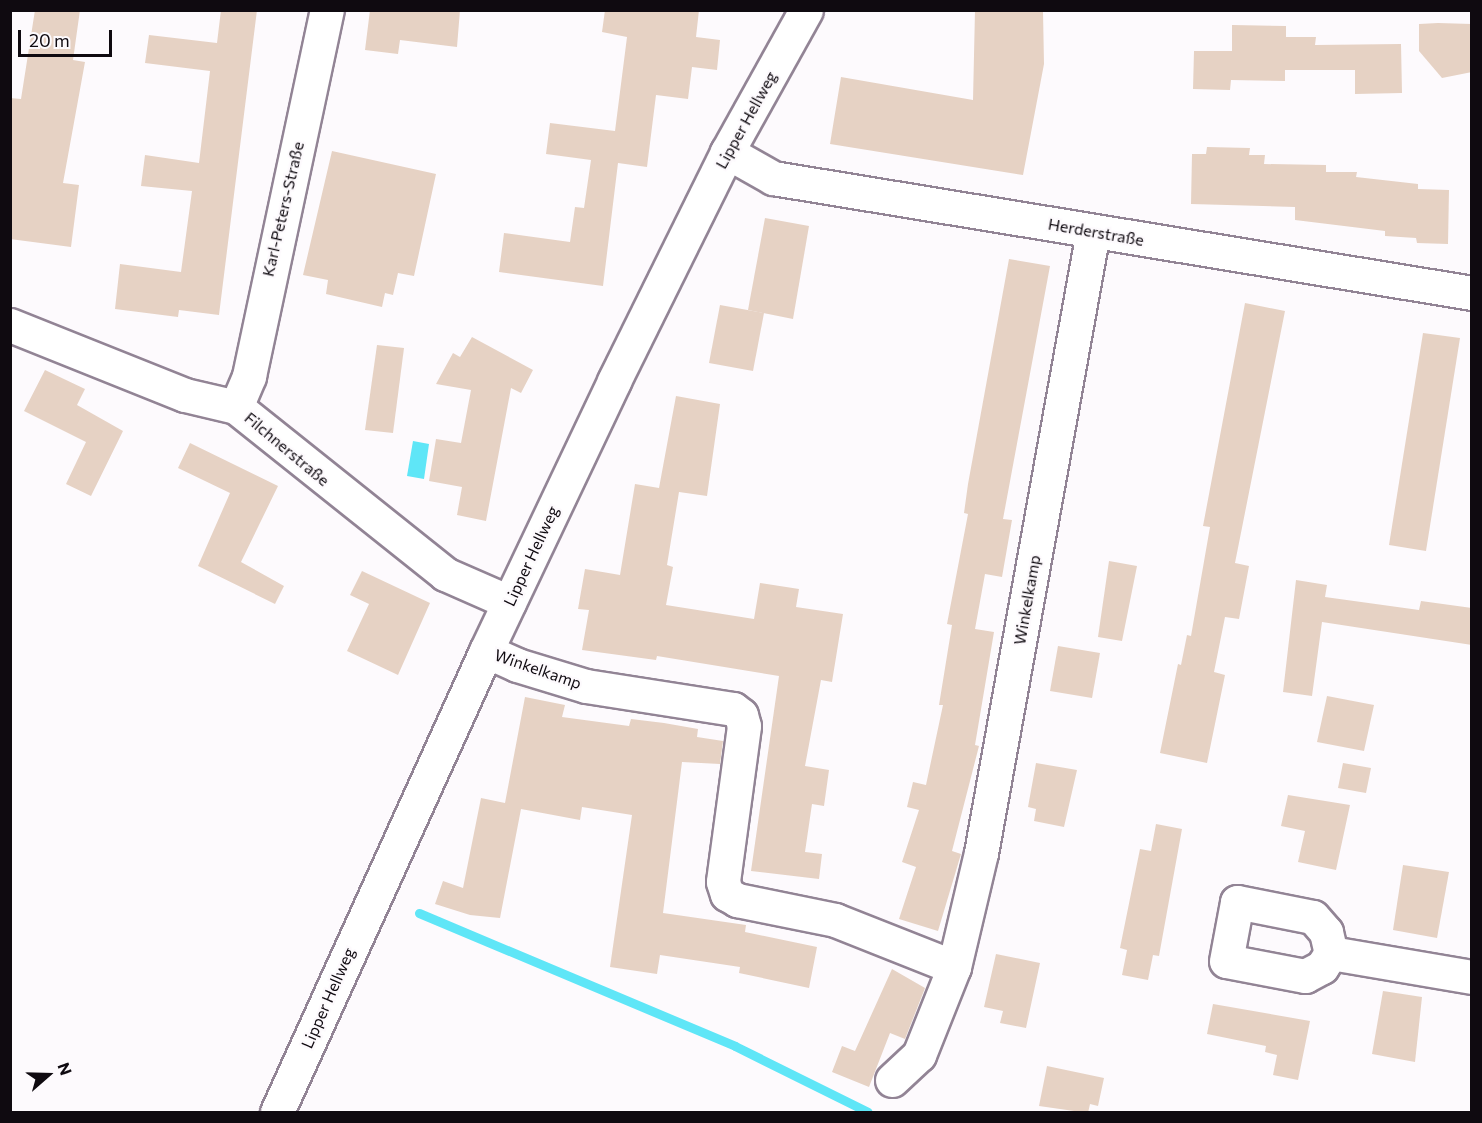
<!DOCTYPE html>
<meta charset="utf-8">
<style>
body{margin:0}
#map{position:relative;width:1482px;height:1123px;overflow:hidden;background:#fdfafd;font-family:Commissioner,sans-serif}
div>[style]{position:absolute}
.water>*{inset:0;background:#5fe6f7}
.stream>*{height:9px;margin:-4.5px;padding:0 4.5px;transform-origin:4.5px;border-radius:4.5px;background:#5fe6f7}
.building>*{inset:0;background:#e6d2c4}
.roads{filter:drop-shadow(2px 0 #928495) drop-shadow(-2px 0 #928495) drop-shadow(0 2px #928495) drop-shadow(0 -2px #928495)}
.minor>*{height:33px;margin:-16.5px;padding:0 16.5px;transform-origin:16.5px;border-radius:16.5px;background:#fff}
span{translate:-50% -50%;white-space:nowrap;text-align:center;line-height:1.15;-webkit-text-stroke:4.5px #fdfafd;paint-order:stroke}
.street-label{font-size:16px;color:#0f0a10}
.frame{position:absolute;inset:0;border:12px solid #0f0a10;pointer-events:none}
.north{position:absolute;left:18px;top:1045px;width:60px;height:60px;-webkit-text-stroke:4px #fdfafd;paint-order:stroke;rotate:70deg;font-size:16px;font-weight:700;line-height:24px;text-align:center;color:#0f0a10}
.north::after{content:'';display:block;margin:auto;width:21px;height:27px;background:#0f0a10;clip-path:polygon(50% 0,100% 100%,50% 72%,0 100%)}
.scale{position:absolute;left:18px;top:30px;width:94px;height:27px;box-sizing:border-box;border:3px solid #0f0a10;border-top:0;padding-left:8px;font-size:18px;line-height:21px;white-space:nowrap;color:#0f0a10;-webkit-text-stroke:4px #fdfafd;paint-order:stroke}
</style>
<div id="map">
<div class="water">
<div style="clip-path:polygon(413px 441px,429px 444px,424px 479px,407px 476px)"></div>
</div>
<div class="stream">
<div style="left:419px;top:913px;width:343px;rotate:22.8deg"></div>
<div style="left:735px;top:1046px;width:148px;rotate:26.4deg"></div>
</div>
<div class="building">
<div style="clip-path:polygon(35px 10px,80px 10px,73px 60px,85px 62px,63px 183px,79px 185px,71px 247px,10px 239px,10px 98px,21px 99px)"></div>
<div style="clip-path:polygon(221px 10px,257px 10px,219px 315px,179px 310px,178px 317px,115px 309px,120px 264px,181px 272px,192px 191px,141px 186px,145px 155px,199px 163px,210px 71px,145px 63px,149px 35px,217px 43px)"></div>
<div style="clip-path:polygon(370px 10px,460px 10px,457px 47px,400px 40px,398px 54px,365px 50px)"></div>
<div style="clip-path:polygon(605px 10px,699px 10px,696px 37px,720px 40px,717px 70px,692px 67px,688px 99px,656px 95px,647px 167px,618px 163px,603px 286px,499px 272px,504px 233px,570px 242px,575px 207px,584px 208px,591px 160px,546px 154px,550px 123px,615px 131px,627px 37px,602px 32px)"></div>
<div style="clip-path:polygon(975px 10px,1043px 11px,1044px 64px,1023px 175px,830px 144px,841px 77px,973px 100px)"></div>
<div style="clip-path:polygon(1438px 23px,1472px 24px,1472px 72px,1442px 78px,1419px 51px,1419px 24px)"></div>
<div style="clip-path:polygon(1232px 25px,1286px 26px,1286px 37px,1316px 37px,1315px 45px,1401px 44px,1402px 93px,1355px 94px,1355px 70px,1285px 70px,1285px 81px,1231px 80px,1230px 90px,1193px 89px,1194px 51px,1232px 51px)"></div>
<div style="clip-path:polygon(1207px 147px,1250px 148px,1249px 155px,1265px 155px,1264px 164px,1326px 165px,1326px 172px,1357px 172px,1356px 177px,1418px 184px,1418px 189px,1449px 190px,1448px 244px,1417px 243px,1416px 238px,1385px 236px,1385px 231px,1295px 220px,1295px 207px,1191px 204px,1192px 154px,1206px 154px)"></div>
<div style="clip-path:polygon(332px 151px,436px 174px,414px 276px,398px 273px,393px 295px,385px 293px,382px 307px,326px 294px,328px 280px,303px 275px)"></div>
<div style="clip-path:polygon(765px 218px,809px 226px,793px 319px,748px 310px)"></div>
<div style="clip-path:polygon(1009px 259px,1050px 266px,1003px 519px,1012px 520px,1002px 577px,985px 574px,975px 629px,994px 632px,975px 745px,979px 746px,952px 851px,961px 854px,938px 931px,899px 919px,916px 867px,902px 862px,919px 810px,907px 807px,913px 782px,926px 785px,943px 705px,939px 705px,952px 625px,947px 624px,968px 514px,964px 513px,968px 484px)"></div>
<div style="clip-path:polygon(1245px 303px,1285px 311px,1235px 563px,1249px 566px,1239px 619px,1225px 617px,1214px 672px,1225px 675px,1207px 763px,1160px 753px,1178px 664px,1181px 665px,1187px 635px,1191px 636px,1210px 527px,1203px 526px)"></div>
<div style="clip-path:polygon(720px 305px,764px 313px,753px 371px,709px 363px)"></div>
<div style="clip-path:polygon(1423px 333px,1460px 338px,1426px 551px,1389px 545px)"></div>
<div style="clip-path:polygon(472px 337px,533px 370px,521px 393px,511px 388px,486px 521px,457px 515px,462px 487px,429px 481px,436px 439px,461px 443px,471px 390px,436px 384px,453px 353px,460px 357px)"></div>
<div style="clip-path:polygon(377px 345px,404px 348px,393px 433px,365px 430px)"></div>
<div style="clip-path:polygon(45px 370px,85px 389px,77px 405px,123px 431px,91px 496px,66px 484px,86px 442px,24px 411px)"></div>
<div style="clip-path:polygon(676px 396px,720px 404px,707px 496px,679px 492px,667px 565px,673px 567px,666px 605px,754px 619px,760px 583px,799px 589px,796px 607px,843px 614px,832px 682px,821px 680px,805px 766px,829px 770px,824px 806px,812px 804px,805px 852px,822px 854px,819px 879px,751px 871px,779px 676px,657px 656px,656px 660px,582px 650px,589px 610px,578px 609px,585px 569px,620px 575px,635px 484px,659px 488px)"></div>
<div style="clip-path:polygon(190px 443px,278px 486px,241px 562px,284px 586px,275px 604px,198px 566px,230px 493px,178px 468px)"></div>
<div style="clip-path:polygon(1109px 561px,1137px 566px,1122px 641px,1098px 637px)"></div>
<div style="clip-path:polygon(362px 571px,430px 603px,398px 675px,347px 651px,369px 604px,350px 595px)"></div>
<div style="clip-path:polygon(1296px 580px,1327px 585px,1325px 597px,1419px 610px,1421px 601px,1472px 608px,1472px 645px,1322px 622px,1312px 696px,1283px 692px)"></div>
<div style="clip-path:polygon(1058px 646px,1100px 653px,1092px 698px,1050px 691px)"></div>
<div style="clip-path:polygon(1327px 696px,1374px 705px,1364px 751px,1317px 742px)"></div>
<div style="clip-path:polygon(525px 697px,565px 705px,562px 717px,629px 726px,631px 719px,664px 723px,698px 729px,697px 737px,723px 741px,720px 764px,682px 762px,663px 913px,746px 925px,745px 932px,817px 947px,809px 988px,739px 973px,740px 967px,660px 955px,657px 974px,610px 967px,632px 815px,582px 807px,580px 820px,521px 809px,500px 918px,470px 915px,435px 904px,443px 881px,463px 888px,481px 798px,505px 803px)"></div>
<div style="clip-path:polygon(1036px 763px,1077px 770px,1064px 827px,1034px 821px,1036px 809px,1028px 807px)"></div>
<div style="clip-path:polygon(1343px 763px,1371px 768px,1366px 793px,1338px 788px)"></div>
<div style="clip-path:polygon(1288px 795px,1350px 805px,1336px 870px,1298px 862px,1305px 831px,1281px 826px)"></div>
<div style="clip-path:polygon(1156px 824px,1182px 829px,1159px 956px,1153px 955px,1148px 980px,1122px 975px,1127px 950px,1120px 948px,1140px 849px,1151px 851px)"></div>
<div style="clip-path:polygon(1403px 865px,1449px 872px,1437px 938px,1393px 930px)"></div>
<div style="clip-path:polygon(996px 954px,1040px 963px,1026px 1028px,1000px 1023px,1003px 1011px,984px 1007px)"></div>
<div style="clip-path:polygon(892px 969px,925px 988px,905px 1039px,890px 1033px,869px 1087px,832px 1072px,842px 1046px,855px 1051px)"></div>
<div style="clip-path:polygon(1383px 991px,1422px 997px,1415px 1062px,1372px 1054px)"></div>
<div style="clip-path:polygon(1213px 1004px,1310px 1021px,1298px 1080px,1273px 1075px,1277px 1055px,1265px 1052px,1266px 1046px,1207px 1034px)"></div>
<div style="clip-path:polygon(1047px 1066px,1104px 1078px,1098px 1106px,1090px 1104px,1088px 1113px,1039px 1106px)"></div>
</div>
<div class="roads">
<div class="minor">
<div style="left:727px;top:152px;width:53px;rotate:29.5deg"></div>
<div style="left:773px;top:178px;width:708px;rotate:9.34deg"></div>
<div style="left:10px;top:325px;width:188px;rotate:21.8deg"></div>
<div style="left:185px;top:395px;width:52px;rotate:13.2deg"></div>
<div style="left:236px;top:407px;width:268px;rotate:38.6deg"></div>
<div style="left:445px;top:574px;width:70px;rotate:23.6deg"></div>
<div style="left:236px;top:407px;width:34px;rotate:-67deg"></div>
<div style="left:249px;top:376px;width:374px;rotate:-78deg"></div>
<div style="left:486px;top:651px;width:34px;rotate:24deg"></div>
<div style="left:517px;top:665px;width:72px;rotate:16.9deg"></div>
<div style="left:586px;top:686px;width:149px;rotate:8.9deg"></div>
<div style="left:733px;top:709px;width:10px;rotate:37deg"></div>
<div style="left:741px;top:715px;width:11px;rotate:75deg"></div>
<div style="left:744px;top:726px;width:157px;rotate:97.7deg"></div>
<div style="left:723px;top:882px;width:13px;rotate:72deg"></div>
<div style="left:727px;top:894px;width:12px;rotate:31deg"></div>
<div style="left:737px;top:900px;width:100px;rotate:11.5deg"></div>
<div style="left:835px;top:920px;width:128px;rotate:21.6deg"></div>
<div style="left:954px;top:967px;width:117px;rotate:-76.7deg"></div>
<div style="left:981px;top:853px;width:632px;rotate:-79.79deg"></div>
<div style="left:1237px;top:902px;width:77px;rotate:11.2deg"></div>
<div style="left:1313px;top:917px;width:20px;rotate:49deg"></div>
<div style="left:1326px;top:932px;width:22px;rotate:77deg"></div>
<div style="left:1331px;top:953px;width:17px;rotate:123deg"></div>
<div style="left:1322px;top:967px;width:19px;rotate:152deg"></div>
<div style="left:1305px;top:976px;width:80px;rotate:-169.2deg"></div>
<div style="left:1226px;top:961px;width:60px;rotate:-79.4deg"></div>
<div style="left:1331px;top:953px;width:143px;rotate:9.7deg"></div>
<div style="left:892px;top:1080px;width:37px;rotate:-43deg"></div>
<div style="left:919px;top:1055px;width:95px;rotate:-68.3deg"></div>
<div style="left:277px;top:1112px;width:506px;rotate:-65.61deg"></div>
<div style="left:486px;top:651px;width:299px;rotate:-64.6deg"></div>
<div style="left:614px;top:381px;width:255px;rotate:-63.7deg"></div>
<div style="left:727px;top:152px;width:162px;rotate:-60.9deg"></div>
</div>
</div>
<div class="street-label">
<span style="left:746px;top:120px;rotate:-61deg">Lipper Hellweg</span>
<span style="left:283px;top:209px;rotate:-77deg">Karl-Peters-Straße</span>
<span style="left:1096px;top:232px;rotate:10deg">Herderstraße</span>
<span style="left:287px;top:449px;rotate:40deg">Filchnerstraße</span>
<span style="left:531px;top:556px;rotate:-65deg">Lipper Hellweg</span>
<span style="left:1027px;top:600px;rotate:-80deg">Winkelkamp</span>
<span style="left:538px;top:669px;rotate:19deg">Winkelkamp</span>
<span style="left:328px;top:998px;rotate:-66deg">Lipper Hellweg</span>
</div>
<div class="frame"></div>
<div class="north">N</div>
<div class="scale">20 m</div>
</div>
